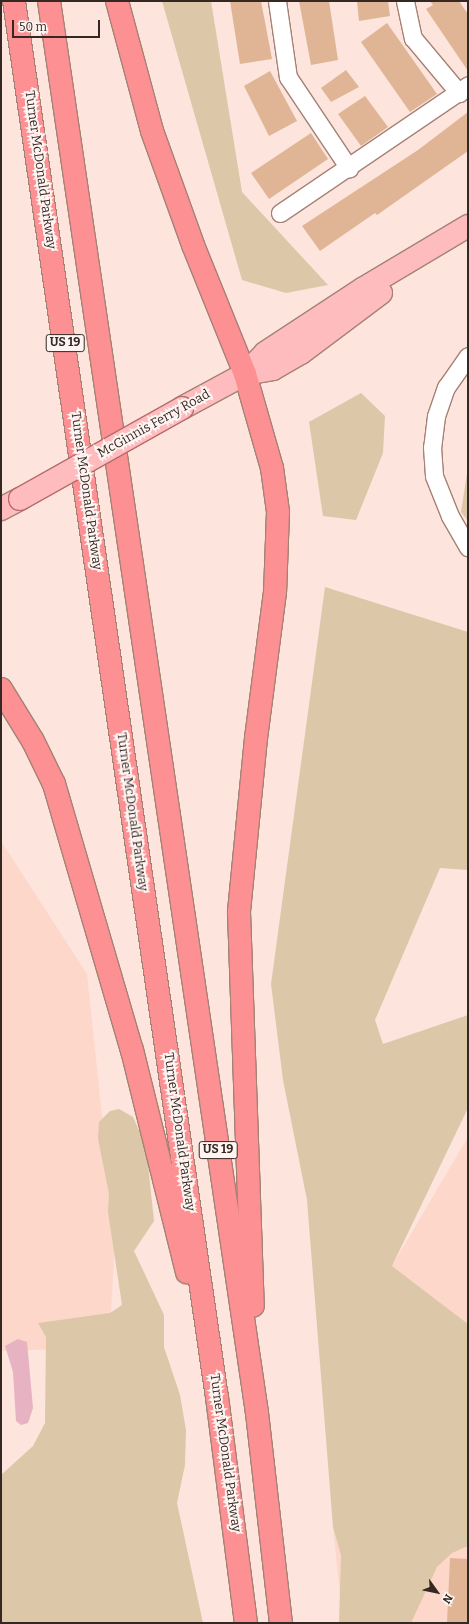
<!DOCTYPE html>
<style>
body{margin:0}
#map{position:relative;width:469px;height:1624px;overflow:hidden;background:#fde4dc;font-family:Bitter,serif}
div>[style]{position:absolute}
.built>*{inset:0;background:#fed7cb}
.green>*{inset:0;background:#dcc7a9}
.water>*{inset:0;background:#e7b2c1}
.building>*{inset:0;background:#dfb595}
.roads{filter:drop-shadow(1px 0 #a58175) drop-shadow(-1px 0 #a58175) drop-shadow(0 1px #a58175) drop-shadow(0 -1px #a58175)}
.minor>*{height:17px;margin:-8.5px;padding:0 8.5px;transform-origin:8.5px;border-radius:8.5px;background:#fff}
.major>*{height:22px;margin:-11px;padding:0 11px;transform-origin:11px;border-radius:11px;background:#febcbe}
.highway>*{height:22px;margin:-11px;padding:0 11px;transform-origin:11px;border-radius:11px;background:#fd9092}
.bridges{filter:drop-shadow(1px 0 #b76b6b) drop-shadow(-1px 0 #b76b6b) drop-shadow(0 1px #b76b6b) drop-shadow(0 -1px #b76b6b)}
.major-bridge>*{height:22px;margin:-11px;padding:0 11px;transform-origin:11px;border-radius:11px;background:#febcbe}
span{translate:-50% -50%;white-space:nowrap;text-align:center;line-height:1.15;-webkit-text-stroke:4px #fef5f2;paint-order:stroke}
.shield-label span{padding:1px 3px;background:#fef5f2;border:1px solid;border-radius:3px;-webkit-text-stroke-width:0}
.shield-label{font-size:12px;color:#352722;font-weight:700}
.street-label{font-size:13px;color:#352722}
.frame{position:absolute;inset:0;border:2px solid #352722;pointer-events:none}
.north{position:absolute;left:417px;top:1572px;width:40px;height:40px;-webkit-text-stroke:3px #fef5f2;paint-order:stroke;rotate:123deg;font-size:11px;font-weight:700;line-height:16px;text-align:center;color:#352722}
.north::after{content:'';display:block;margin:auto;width:14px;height:18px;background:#352722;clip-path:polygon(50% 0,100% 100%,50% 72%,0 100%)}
.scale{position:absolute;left:12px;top:20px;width:88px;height:18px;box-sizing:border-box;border:2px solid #352722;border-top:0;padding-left:5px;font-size:12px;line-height:14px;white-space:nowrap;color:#352722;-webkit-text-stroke:3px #fef5f2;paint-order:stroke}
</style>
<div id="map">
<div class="built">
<div style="clip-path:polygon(1px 841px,87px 974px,115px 1239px,111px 1313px,116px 1347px,1px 1351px)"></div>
<div style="clip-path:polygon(468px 1137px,468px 1324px,392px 1266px)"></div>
<div style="clip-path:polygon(333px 1527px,468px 1544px,468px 1623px,343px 1623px)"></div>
</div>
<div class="green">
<div style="clip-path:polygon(162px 1px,211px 1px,242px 192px,328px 285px,286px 293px,242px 280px)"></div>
<div style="clip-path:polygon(361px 393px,385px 416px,383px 453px,356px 520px,323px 516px,309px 422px)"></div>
<div style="clip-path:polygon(468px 467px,468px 521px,461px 512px)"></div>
<div style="clip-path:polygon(325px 587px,468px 632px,468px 870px,440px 868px,375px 1020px,383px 1044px,468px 1015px,468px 1108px,392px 1266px,468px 1324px,468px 1546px,452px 1553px,437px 1567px,411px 1623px,339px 1623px,341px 1555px,333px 1527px,307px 1200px,283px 1080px,271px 984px)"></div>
<div style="clip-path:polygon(119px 1109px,133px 1117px,146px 1146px,154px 1221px,134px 1251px,164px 1315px,164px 1347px,180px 1395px,186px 1430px,185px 1465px,177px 1503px,203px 1623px,1px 1623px,1px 1475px,33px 1446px,45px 1423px,46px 1337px,38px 1323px,110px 1313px,122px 1305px,108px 1212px,109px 1194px,98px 1139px,99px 1122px,110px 1111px)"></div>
</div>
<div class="water">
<div style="clip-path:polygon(18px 1339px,27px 1342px,33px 1408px,28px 1423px,21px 1425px,16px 1421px,13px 1372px,5px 1346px)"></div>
</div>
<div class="building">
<div style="clip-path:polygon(230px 1px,261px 1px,272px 59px,240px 64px)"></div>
<div style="clip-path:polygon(299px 1px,329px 1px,338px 60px,311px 65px)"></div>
<div style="clip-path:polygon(357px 1px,388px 1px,390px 16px,359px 21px)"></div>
<div style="clip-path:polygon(430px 1px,459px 1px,468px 14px,468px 71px,426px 9px,433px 5px)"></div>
<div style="clip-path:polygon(387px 23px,437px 94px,410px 112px,361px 42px)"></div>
<div style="clip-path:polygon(346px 70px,359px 87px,331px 102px,321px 88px)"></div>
<div style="clip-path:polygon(270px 71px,297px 121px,269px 136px,244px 86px)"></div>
<div style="clip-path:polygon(365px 96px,388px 127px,361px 146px,338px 114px)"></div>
<div style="clip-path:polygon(468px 112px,468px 151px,377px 215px,375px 213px,320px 251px,302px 226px,418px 150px)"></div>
<div style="clip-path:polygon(311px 133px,328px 159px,269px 199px,251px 173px)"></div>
<div style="clip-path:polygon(450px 1558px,468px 1559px,468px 1623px,447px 1623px)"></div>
</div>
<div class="roads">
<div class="minor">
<div style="left:277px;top:1px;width:77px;rotate:81.8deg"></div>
<div style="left:288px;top:77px;width:110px;rotate:56.2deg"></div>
<div style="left:405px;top:1px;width:38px;rotate:78deg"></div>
<div style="left:413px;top:38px;width:72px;rotate:50.1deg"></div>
<div style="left:280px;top:213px;width:227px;rotate:-34.2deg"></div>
<div style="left:468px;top:356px;width:38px;rotate:125deg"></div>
<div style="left:446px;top:387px;width:31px;rotate:109deg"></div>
<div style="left:436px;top:416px;width:31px;rotate:97deg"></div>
<div style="left:432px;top:447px;width:29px;rotate:86deg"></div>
<div style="left:434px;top:476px;width:43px;rotate:68.2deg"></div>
<div style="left:450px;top:516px;width:36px;rotate:60deg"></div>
</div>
<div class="major">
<div style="left:245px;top:374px;width:28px;rotate:-10deg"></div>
<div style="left:273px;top:369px;width:32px;rotate:-30deg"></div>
<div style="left:301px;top:353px;width:100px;rotate:-36.9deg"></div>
<div style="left:182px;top:408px;width:72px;rotate:-28.4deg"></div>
<div style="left:245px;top:374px;width:29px;rotate:-46deg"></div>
<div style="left:265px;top:353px;width:118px;rotate:-33.3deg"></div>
<div style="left:364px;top:288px;width:121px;rotate:-30.8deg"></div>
<div style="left:1px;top:509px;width:21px;rotate:-28deg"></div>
</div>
<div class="highway">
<div style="left:14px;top:1px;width:1411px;rotate:81.73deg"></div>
<div style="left:217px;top:1397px;width:228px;rotate:82.7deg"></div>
<div style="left:49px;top:1px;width:1427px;rotate:81.62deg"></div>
<div style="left:257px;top:1413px;width:211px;rotate:83.5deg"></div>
<div style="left:117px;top:1px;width:135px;rotate:74.9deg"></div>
<div style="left:152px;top:131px;width:121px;rotate:70.2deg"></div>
<div style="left:193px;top:245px;width:139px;rotate:68deg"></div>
<div style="left:245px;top:374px;width:98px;rotate:74deg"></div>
<div style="left:272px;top:468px;width:44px;rotate:82.2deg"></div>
<div style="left:278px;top:512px;width:80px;rotate:92.1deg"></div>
<div style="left:275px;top:592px;width:147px;rotate:97.4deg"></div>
<div style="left:256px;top:738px;width:175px;rotate:95.6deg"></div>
<div style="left:239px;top:912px;width:394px;rotate:88deg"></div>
<div style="left:1px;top:689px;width:61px;rotate:58.4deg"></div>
<div style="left:33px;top:741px;width:48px;rotate:64deg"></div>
<div style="left:54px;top:784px;width:277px;rotate:73.7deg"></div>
<div style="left:132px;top:1050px;width:229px;rotate:76.1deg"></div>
</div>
</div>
<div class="bridges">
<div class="major-bridge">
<div style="left:20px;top:499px;width:186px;rotate:-29.3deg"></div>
</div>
</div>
<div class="shield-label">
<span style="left:65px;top:343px">US 19</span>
<span style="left:218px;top:1150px">US 19</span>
</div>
<div class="street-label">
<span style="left:40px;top:170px;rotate:82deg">Turner McDonald Parkway</span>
<span style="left:154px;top:424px;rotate:-29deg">McGinnis Ferry Road</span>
<span style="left:86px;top:491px;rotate:82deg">Turner McDonald Parkway</span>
<span style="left:132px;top:812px;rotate:82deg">Turner McDonald Parkway</span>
<span style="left:179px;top:1132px;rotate:82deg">Turner McDonald Parkway</span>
<span style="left:225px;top:1453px;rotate:82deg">Turner McDonald Parkway</span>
</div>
<div class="frame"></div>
<div class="north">N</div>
<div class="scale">50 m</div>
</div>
